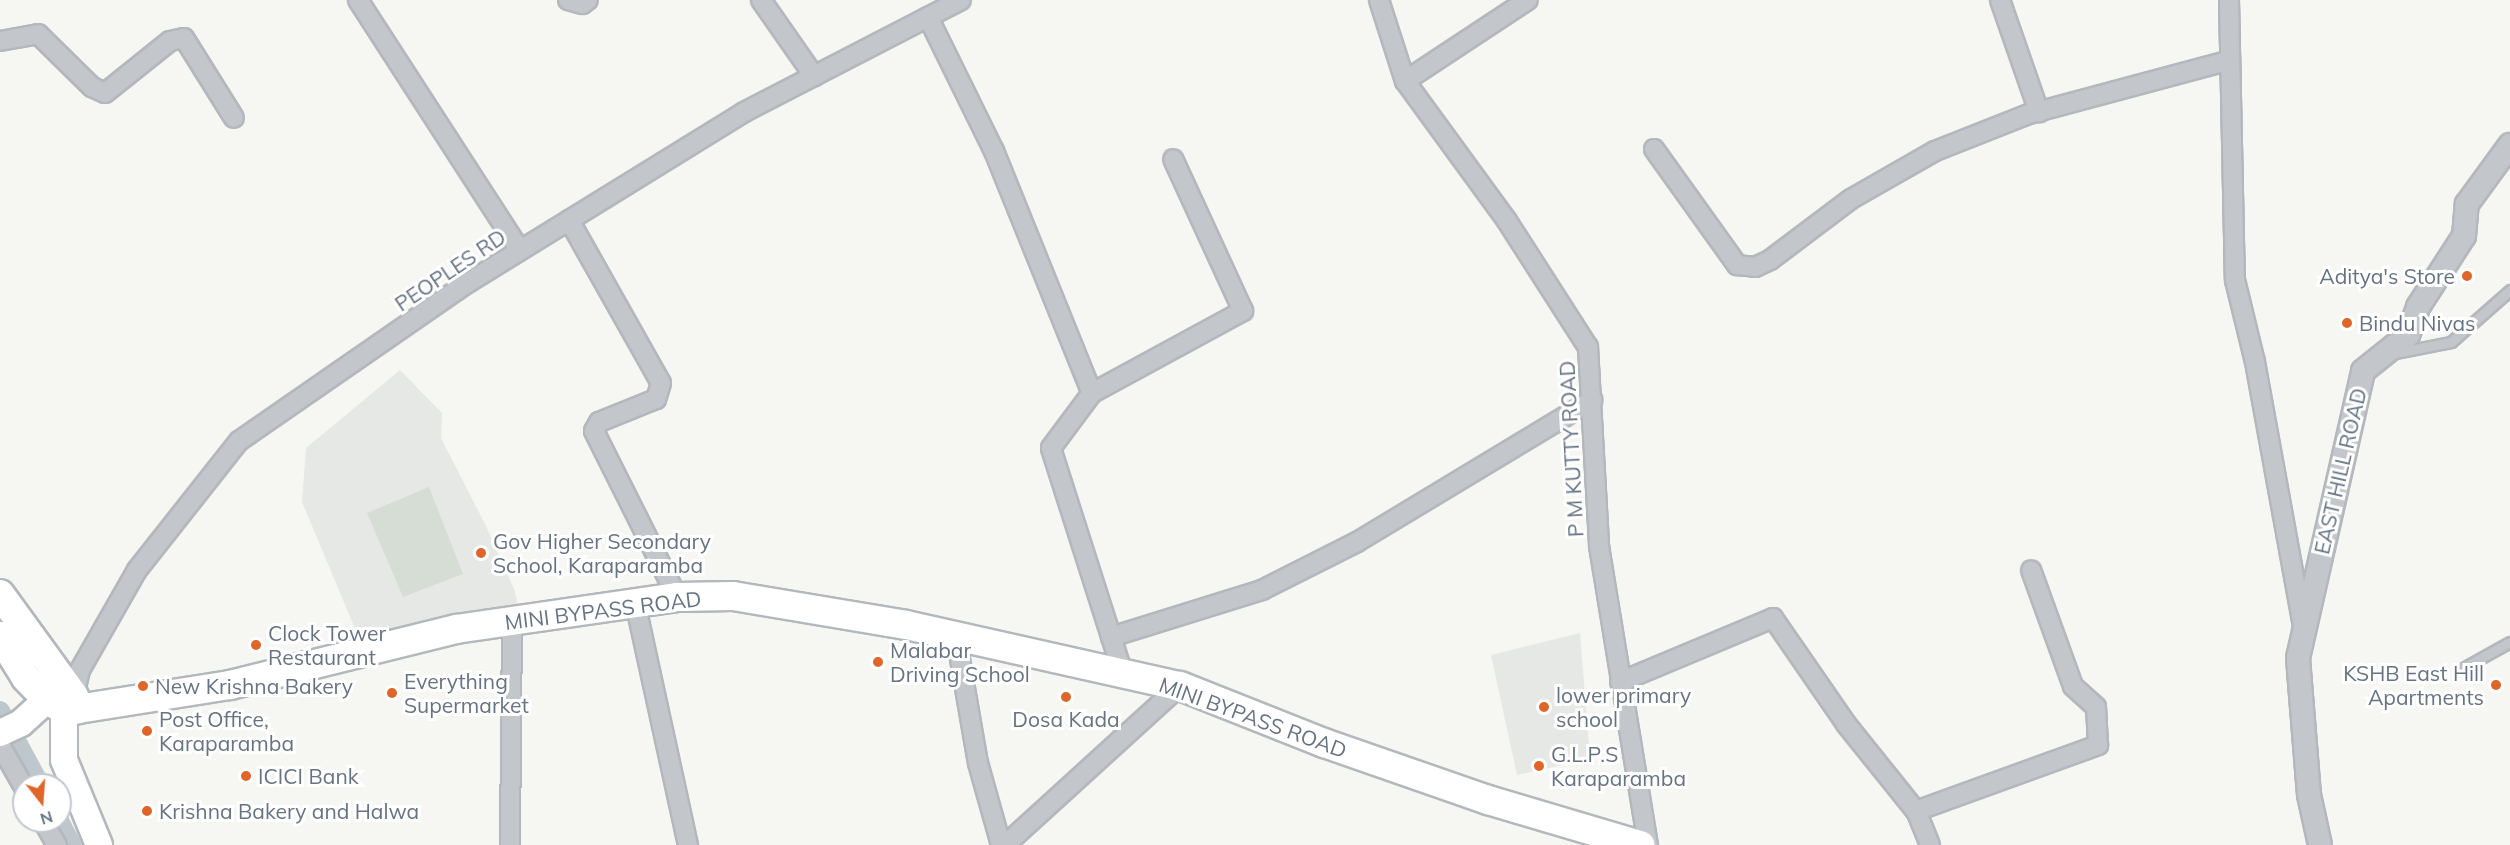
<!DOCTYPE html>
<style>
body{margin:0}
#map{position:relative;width:2510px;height:845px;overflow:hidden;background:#f6f6f2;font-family:Mulish,sans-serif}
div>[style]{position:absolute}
.built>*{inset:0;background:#e6e8e6}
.green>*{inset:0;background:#d6ddd4}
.canal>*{height:20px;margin:-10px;padding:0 10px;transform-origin:10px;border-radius:10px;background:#bfc7ce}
.roads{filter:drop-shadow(2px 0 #b3b8bd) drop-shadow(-2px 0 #b3b8bd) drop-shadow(0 2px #b3b8bd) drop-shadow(0 -2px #b3b8bd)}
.service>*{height:9px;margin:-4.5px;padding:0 4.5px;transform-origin:4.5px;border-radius:4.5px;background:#c3c6ca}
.minor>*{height:18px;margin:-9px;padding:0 9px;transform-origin:9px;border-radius:9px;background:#c3c6ca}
.tertiary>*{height:22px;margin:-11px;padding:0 11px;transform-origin:11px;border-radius:11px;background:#c3c6ca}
.secondary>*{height:26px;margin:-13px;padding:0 13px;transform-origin:13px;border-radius:13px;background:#fff}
.primary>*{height:28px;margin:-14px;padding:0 14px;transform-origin:14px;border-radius:14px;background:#fff}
.dots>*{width:16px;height:16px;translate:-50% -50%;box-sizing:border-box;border:3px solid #fff;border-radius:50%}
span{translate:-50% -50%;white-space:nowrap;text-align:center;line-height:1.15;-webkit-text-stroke:6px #fff;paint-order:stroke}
.street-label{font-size:21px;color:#657383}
.poi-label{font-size:21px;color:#657383}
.right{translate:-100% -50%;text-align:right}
.left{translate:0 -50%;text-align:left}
.north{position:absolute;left:12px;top:773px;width:60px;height:60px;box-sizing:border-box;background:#fff;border:2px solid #c1c7cd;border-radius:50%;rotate:163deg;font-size:16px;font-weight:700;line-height:24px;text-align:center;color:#657383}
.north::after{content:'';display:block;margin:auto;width:21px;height:27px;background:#e06528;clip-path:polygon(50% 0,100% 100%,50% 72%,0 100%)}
</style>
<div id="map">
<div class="built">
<div style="clip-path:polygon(400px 370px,442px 413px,441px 438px,486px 526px,514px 589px,519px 609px,359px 638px,302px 502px,306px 448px)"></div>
<div style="clip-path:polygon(1580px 633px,1590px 759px,1517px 775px,1491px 655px)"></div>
</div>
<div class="green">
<div style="clip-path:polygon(429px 487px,463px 574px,403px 597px,367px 513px)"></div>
</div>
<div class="canal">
<div style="left:0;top:711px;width:84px;rotate:61.6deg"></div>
<div style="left:59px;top:821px;width:27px;rotate:62deg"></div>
</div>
<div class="roads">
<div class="service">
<div style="left:2395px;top:353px;width:57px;rotate:-11.1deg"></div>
<div style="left:2451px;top:342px;width:79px;rotate:-41.4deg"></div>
<div style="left:2465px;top:667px;width:51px;rotate:-29.1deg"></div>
</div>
<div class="minor">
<div style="left:358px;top:0;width:298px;rotate:57.1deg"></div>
<div style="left:568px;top:0;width:15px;rotate:16deg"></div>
<div style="left:582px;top:4px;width:7px;rotate:-34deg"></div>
<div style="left:761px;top:0;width:93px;rotate:55.1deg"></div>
<div style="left:1379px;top:0;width:85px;rotate:72.2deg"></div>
<div style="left:1405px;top:81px;width:173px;rotate:53.9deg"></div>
<div style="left:1507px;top:221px;width:150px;rotate:57.3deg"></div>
<div style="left:1588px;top:347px;width:199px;rotate:86.8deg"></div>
<div style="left:1599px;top:546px;width:303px;rotate:80.7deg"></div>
<div style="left:2000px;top:0;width:119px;rotate:70.8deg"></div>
<div style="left:2229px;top:0;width:280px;rotate:88.8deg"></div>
<div style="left:2235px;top:280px;width:84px;rotate:76.3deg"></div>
<div style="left:2255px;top:362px;width:269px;rotate:79.7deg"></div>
<div style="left:928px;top:17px;width:149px;rotate:63.8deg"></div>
<div style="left:994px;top:151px;width:261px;rotate:68deg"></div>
<div style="left:0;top:41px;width:39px;rotate:-10deg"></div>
<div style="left:38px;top:34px;width:76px;rotate:44.5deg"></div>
<div style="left:92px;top:87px;width:14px;rotate:25deg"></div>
<div style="left:105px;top:93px;width:83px;rotate:-38.7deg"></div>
<div style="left:170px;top:41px;width:14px;rotate:-12deg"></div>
<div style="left:184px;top:38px;width:94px;rotate:58deg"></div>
<div style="left:1405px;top:81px;width:147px;rotate:-33.4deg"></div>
<div style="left:1654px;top:149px;width:143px;rotate:54.4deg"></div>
<div style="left:1737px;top:265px;width:18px;rotate:6deg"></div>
<div style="left:1755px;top:267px;width:17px;rotate:-25deg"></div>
<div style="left:1770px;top:260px;width:101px;rotate:-37deg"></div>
<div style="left:1851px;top:199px;width:97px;rotate:-29.7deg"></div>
<div style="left:1935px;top:151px;width:101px;rotate:-21.5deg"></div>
<div style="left:2029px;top:114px;width:208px;rotate:-15deg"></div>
<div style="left:569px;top:220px;width:187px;rotate:60.6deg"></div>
<div style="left:661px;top:383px;width:17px;rotate:107deg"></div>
<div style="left:656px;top:399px;width:61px;rotate:158deg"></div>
<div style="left:599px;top:422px;width:10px;rotate:119deg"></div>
<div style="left:594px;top:431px;width:186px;rotate:63.4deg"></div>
<div style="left:635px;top:602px;width:249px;rotate:77.7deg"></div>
<div style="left:956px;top:636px;width:129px;rotate:80.2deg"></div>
<div style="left:978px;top:763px;width:85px;rotate:74.3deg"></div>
<div style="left:1111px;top:637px;width:158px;rotate:-17.3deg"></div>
<div style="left:1262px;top:590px;width:106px;rotate:-26.8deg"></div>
<div style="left:1357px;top:542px;width:275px;rotate:-31.1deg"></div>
<div style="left:1123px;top:674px;width:237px;rotate:-107.7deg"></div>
<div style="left:1051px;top:448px;width:69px;rotate:-53.3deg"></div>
<div style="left:1092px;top:393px;width:172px;rotate:-28.5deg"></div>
<div style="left:1243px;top:311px;width:167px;rotate:-114.7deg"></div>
<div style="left:1620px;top:682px;width:166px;rotate:-22.7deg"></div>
<div style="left:1773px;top:618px;width:129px;rotate:55.4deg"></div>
<div style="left:1846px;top:724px;width:112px;rotate:51.2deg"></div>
<div style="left:74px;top:696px;width:27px;rotate:-77deg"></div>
<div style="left:80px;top:670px;width:115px;rotate:-60.3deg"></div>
<div style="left:137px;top:570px;width:164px;rotate:-51.7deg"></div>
<div style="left:239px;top:441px;width:280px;rotate:-34.7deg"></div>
<div style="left:469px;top:282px;width:323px;rotate:-31.7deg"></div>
<div style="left:744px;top:112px;width:244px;rotate:-27.3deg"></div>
<div style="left:0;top:745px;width:48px;rotate:60.3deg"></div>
<div style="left:43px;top:821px;width:28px;rotate:60deg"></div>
<div style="left:510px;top:845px;width:224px;rotate:-89.5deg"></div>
<div style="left:1005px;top:845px;width:236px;rotate:-42.3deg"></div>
<div style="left:1930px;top:845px;width:37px;rotate:-112deg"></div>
<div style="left:1916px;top:811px;width:194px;rotate:-19.9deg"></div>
<div style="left:2098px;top:745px;width:38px;rotate:-93deg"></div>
<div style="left:2096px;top:707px;width:31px;rotate:-138deg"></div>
<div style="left:2073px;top:686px;width:123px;rotate:-109.9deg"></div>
</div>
<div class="tertiary">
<div style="left:2320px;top:845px;width:51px;rotate:-102.4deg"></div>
<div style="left:2309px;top:795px;width:137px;rotate:-94.6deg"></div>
<div style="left:2298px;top:658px;width:294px;rotate:-77.2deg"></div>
<div style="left:2363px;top:371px;width:58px;rotate:-38.7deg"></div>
<div style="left:2408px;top:335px;width:30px;rotate:-70deg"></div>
<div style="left:2418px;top:307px;width:85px;rotate:-57.1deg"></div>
<div style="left:2464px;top:236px;width:32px;rotate:-85deg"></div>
<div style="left:2467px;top:204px;width:73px;rotate:-53.9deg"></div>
</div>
<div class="secondary">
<div style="left:74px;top:696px;width:16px;rotate:128deg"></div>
<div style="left:64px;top:709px;width:51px;rotate:90deg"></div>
<div style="left:64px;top:760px;width:92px;rotate:67.6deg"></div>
<div style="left:0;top:733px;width:23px;rotate:-25deg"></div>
<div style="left:21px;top:723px;width:54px;rotate:-42deg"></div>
</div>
<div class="primary">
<div style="left:0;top:594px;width:126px;rotate:54deg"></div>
<div style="left:74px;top:696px;width:14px;rotate:73deg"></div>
<div style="left:0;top:636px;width:49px;rotate:58.2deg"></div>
<div style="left:26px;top:678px;width:32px;rotate:46deg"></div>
<div style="left:48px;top:701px;width:18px;rotate:27deg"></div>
<div style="left:64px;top:709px;width:14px"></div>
<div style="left:78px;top:709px;width:154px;rotate:-9deg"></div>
<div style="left:230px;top:685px;width:233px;rotate:-13.9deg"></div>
<div style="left:456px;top:629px;width:223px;rotate:-8.2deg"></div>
<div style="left:677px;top:597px;width:56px;rotate:-1deg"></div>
<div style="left:733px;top:596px;width:175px;rotate:9.5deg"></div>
<div style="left:906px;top:625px;width:281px;rotate:12.6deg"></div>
<div style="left:1180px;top:686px;width:155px;rotate:21.6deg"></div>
<div style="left:1324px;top:743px;width:174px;rotate:19.2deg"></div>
<div style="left:1488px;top:800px;width:159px;rotate:16.5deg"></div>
</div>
</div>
<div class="dots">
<div style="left:2467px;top:276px;background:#e06528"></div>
<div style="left:2347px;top:323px;background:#e06528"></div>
<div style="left:481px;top:553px;background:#e06528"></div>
<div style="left:256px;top:645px;background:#e06528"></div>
<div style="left:878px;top:662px;background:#e06528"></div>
<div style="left:2496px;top:685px;background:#e06528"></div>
<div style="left:143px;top:686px;background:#e06528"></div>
<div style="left:392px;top:693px;background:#e06528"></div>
<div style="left:1066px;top:697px;background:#e06528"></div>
<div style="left:1544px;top:707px;background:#e06528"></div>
<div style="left:147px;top:731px;background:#e06528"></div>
<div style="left:1539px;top:766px;background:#e06528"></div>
<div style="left:246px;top:776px;background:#e06528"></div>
<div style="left:147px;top:811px;background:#e06528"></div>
</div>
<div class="street-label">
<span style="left:450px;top:270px;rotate:-34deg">PEOPLES RD</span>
<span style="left:1571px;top:449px;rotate:-93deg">P M KUTTY ROAD</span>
<span style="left:2340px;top:471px;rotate:-77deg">EAST HILL ROAD</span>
<span style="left:603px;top:610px;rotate:-7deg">MINI BYPASS ROAD</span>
<span style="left:1253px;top:717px;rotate:20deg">MINI BYPASS ROAD</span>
</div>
<div class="poi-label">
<span class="right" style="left:2455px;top:276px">Aditya's Store</span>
<span class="left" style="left:2359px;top:323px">Bindu Nivas</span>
<span class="left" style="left:493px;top:553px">Gov Higher Secondary<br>School, Karaparamba</span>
<span class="left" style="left:268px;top:645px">Clock Tower<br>Restaurant</span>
<span class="left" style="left:890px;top:662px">Malabar<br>Driving School</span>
<span class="right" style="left:2484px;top:685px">KSHB East Hill<br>Apartments</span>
<span class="left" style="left:404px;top:693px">Everything<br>Supermarket</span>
<span class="left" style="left:155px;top:686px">New Krishna Bakery</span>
<span class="left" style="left:1556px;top:707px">lower primary<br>school</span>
<span class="left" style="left:159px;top:731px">Post Office,<br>Karaparamba</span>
<span style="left:1066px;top:719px">Dosa Kada</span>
<span class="left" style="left:1551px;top:766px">G.L.P.S<br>Karaparamba</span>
<span class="left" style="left:258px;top:776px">ICICI Bank</span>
<span class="left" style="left:159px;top:811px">Krishna Bakery and Halwa</span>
</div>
<div class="north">N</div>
</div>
